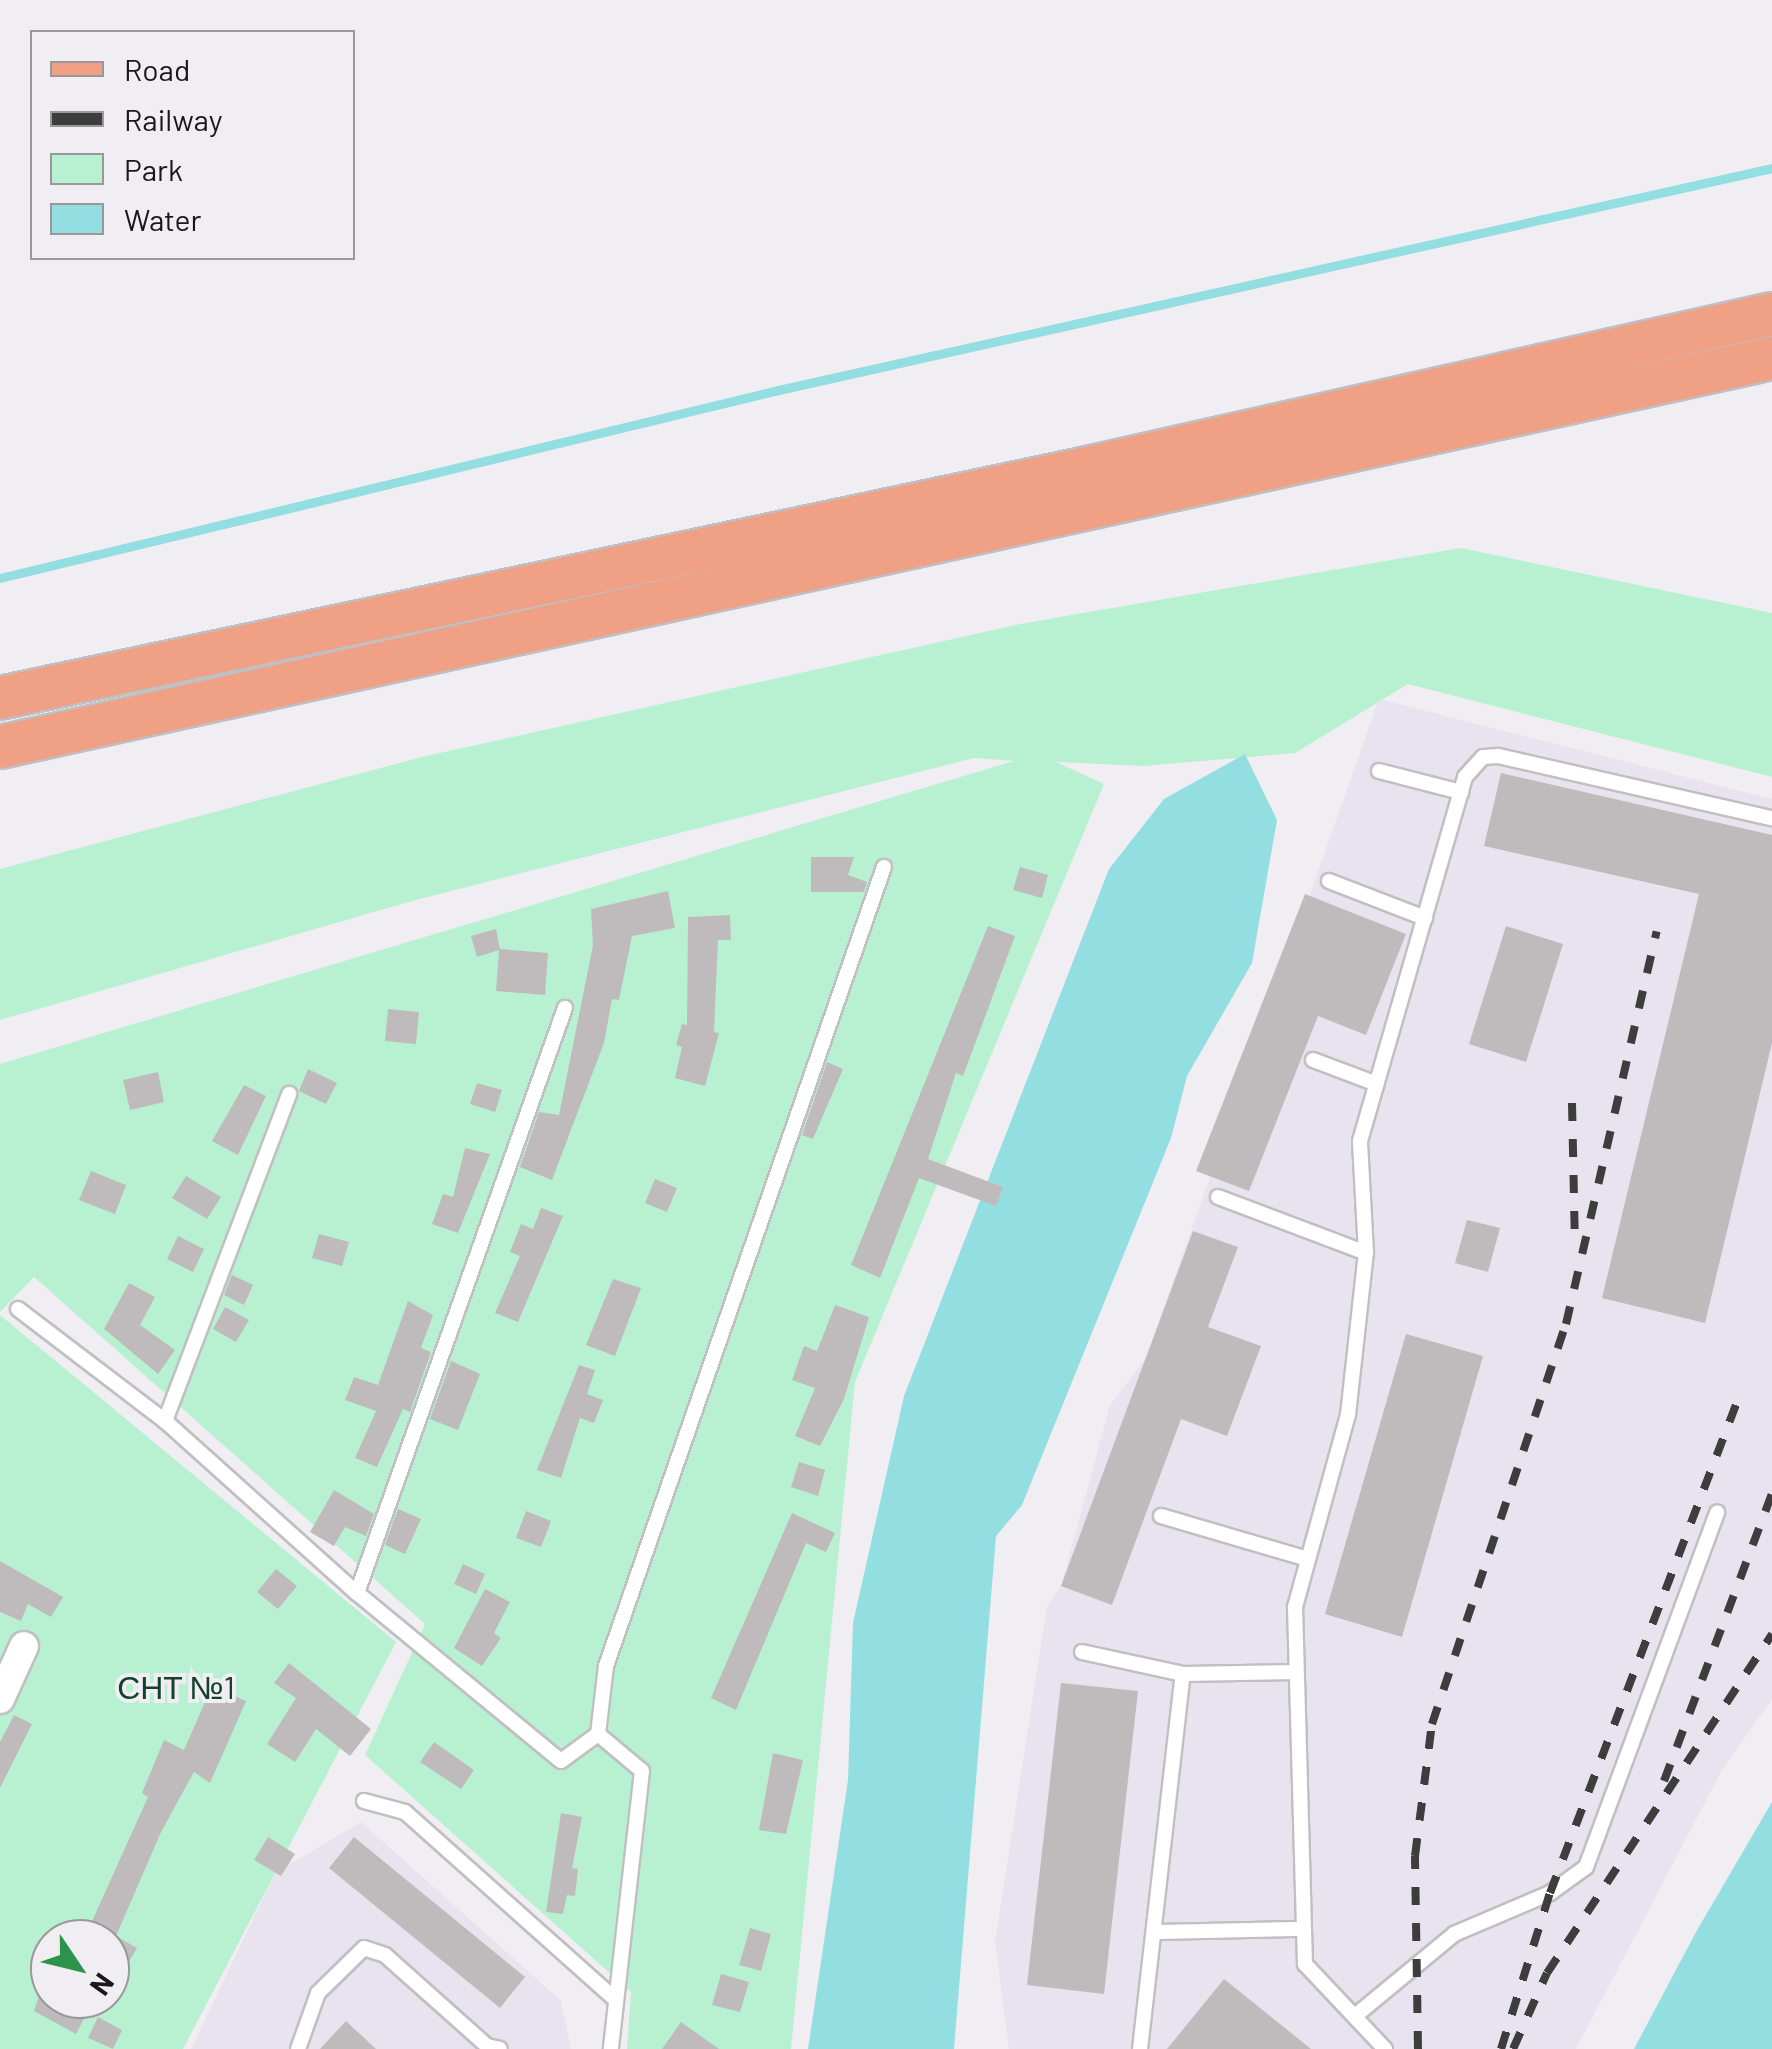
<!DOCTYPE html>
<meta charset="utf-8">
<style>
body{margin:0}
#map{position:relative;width:1772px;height:2049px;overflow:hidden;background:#f0eef2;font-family:Barlow,sans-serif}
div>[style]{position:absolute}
.built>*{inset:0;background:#e8e3ee}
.green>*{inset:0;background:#b8f1d2}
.water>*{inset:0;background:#93dee1}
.stream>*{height:9px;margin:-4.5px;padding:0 4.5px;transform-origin:4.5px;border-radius:4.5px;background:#93dee1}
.building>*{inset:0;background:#bfbbbc}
.roads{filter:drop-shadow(2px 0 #c0bfc2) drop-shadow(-2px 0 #c0bfc2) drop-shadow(0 2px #c0bfc2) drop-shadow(0 -2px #c0bfc2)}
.service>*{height:14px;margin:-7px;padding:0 7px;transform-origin:7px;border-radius:7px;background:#fff}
.minor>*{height:28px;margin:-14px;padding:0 14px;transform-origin:14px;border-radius:14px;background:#fff}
.primary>*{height:42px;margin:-21px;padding:0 21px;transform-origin:21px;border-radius:21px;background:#f0a085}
.rail>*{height:8px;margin-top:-4px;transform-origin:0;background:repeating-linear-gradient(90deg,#3d3d3e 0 18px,transparent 0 36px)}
span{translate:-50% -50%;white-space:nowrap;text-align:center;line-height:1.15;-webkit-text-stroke:8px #f0eef2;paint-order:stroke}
.park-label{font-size:32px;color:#13412d}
.legend{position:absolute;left:30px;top:30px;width:325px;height:230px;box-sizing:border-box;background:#f0eef2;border:2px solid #9a989b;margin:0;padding:12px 18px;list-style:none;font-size:30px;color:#181819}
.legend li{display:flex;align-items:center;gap:20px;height:50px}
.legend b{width:50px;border:2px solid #9a989b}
.north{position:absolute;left:30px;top:1919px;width:100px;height:100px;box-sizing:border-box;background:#f0eef2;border:2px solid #9a989b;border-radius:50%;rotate:125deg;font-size:28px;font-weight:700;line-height:40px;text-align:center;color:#181819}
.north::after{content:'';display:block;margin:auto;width:35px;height:45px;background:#2c944a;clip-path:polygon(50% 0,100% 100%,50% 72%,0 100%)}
</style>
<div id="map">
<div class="built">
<div style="clip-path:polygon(1379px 699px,1772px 799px,1772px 1699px,1722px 1770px,1576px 2049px,1009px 2049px,995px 1942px,1047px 1606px,1061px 1586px,1110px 1405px,1146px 1358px)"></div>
<div style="clip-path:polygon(361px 1822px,561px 2001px,571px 2049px,191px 2049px,275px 1873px)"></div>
</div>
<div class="green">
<div style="clip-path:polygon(1461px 548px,1772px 613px,1772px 777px,1408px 684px,1295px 753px,1144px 766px,1056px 762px,1104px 784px,855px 1382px,791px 2049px,627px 2049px,631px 1992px,365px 1755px,425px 1624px,34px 1277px,0 1312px,0 1064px,1014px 761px,974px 758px,412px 901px,0 1020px,0 869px,422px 757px,1025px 623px)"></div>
<div style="clip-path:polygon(evenodd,0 1315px,396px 1642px,183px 2049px,0 2049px,0 1315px,50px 1939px,110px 1939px,110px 1999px,50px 1999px,50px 1939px)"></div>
</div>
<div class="water">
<div style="clip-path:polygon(1245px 754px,1277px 820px,1252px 963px,1187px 1076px,1171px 1138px,1022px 1505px,996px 1536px,954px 2049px,808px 2049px,848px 1780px,853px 1623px,904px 1396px,1109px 869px,1164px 799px)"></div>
<div style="clip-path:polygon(1772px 1802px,1772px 2049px,1634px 2049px,1696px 1932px)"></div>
</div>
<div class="stream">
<div style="left:0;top:578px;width:796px;rotate:-13.58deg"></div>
<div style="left:774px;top:391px;width:1023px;rotate:-12.6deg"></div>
</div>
<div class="building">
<div style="clip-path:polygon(1501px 773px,1772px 835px,1772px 1043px,1705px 1323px,1602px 1298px,1699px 894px,1484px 846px)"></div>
<div style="clip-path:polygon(811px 857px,854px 857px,848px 875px,867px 882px,864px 892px,811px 892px)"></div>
<div style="clip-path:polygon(1020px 867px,1048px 875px,1042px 898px,1013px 890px)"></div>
<div style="clip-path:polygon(668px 891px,675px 928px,632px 936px,619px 1000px,612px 999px,604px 1043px,552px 1180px,520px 1167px,539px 1112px,559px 1115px,593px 945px,591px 909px)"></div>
<div style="clip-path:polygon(1305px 894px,1406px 934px,1366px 1035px,1318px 1016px,1249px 1191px,1196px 1171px)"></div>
<div style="clip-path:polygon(730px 915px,731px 940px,718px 940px,714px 1032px,719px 1033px,705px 1086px,675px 1078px,682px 1047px,676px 1045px,682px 1024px,687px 1025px,688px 917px)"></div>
<div style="clip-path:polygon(988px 926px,1015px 936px,963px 1076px,956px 1073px,928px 1159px,1003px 1187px,996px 1206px,919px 1178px,880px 1278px,851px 1265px)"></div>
<div style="clip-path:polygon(1506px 926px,1563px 944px,1526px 1062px,1469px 1044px)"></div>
<div style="clip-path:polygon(496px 929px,500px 949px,548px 953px,545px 995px,496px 991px,499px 950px,477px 957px,471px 936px)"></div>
<div style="clip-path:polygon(388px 1009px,419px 1012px,416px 1044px,385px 1041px)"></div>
<div style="clip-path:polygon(827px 1062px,843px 1069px,813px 1139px,802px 1135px)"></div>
<div style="clip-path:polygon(308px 1069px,337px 1083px,326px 1104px,299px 1091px)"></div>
<div style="clip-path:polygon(158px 1072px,164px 1102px,130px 1110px,123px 1080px)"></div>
<div style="clip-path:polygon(477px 1083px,502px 1090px,495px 1112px,470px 1104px)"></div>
<div style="clip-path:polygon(244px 1085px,266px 1096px,238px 1155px,212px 1141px)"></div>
<div style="clip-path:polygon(465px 1148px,490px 1154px,458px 1233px,432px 1224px,443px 1194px,453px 1197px)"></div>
<div style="clip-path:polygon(91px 1171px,126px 1185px,115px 1214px,79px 1200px)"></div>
<div style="clip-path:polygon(186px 1176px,221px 1197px,207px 1219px,172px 1198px)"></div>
<div style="clip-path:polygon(655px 1179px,677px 1188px,667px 1212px,645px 1203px)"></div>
<div style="clip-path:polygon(541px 1208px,563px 1216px,518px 1322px,495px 1313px,520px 1256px,510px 1252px,521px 1224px,533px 1229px)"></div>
<div style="clip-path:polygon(1467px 1220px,1500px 1228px,1488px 1272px,1455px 1263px)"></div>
<div style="clip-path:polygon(1193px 1231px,1238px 1247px,1208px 1327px,1261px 1346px,1227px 1436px,1181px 1419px,1112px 1605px,1061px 1586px)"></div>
<div style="clip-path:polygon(319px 1234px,349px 1242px,342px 1266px,312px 1258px)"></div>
<div style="clip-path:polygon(178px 1236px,204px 1249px,193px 1272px,167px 1259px)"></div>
<div style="clip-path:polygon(232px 1275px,253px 1285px,244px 1305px,224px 1295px)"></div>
<div style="clip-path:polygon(613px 1279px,641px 1288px,615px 1356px,586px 1345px)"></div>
<div style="clip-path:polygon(129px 1283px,155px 1297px,140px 1325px,175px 1350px,158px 1374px,104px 1329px)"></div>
<div style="clip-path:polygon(408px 1301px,433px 1315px,421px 1348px,431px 1352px,410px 1412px,403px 1409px,377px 1467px,355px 1458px,376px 1411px,345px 1400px,354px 1377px,378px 1385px)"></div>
<div style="clip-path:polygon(835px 1305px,869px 1317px,844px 1399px,820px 1446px,795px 1436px,815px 1388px,792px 1380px,804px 1346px,817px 1351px)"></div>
<div style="clip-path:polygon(225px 1307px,249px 1320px,236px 1342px,213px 1329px)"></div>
<div style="clip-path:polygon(1406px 1334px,1483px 1356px,1402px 1637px,1325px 1614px)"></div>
<div style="clip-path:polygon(451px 1361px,480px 1374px,458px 1430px,430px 1419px)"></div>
<div style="clip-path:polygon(579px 1365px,595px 1370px,587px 1394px,603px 1400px,594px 1423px,580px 1418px,561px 1478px,537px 1470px)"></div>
<div style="clip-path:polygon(799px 1462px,825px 1470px,818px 1496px,791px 1487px)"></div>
<div style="clip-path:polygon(334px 1490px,374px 1514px,366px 1536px,345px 1527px,334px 1546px,310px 1532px)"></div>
<div style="clip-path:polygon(398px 1509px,421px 1519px,405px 1554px,385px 1545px)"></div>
<div style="clip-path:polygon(526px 1511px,551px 1521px,541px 1547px,516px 1538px)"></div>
<div style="clip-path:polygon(792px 1513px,835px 1533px,826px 1552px,806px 1543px,736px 1710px,711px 1698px)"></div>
<div style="clip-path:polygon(0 1561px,63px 1597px,51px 1617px,28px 1604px,21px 1621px,0 1612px)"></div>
<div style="clip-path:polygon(463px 1564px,485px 1574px,476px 1594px,454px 1584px)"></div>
<div style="clip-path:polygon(276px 1569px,297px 1586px,278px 1609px,257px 1592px)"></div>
<div style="clip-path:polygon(485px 1589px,510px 1602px,494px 1633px,501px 1638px,482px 1666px,454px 1648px)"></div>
<div style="clip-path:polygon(289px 1663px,371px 1729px,350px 1756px,316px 1729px,295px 1762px,267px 1744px,296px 1698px,274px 1683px)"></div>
<div style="clip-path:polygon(1061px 1683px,1138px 1691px,1104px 1994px,1027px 1985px)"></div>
<div style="clip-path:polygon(212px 1686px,246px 1701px,210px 1783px,194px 1772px,161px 1832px,116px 1936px,137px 1948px,124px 1970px,110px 1962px,110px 1939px,84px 1939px,148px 1797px,142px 1793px,164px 1740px,184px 1750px)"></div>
<div style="clip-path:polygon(14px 1715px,32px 1724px,0 1788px,0 1742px)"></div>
<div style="clip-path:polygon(434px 1742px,474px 1770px,461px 1789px,420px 1762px)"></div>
<div style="clip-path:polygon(773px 1753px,803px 1760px,786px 1834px,759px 1830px)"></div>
<div style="clip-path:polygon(561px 1813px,582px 1817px,572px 1868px,578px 1869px,575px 1896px,567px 1895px,563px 1914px,546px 1912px)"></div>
<div style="clip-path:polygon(268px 1837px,295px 1854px,281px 1876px,254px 1860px)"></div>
<div style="clip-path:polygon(354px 1837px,525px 1977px,500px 2008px,329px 1868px)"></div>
<div style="clip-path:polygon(750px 1928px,771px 1934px,761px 1971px,739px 1965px)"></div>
<div style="clip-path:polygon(721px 1974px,749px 1982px,740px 2012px,712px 2005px)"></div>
<div style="clip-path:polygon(1224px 1979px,1311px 2049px,1167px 2049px)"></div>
<div style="clip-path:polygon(41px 1990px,86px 2015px,76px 2034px,34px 2011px)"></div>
<div style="clip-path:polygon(98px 2017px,122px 2030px,113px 2049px,88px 2038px)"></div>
<div style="clip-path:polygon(346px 2021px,376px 2049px,320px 2049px)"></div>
<div style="clip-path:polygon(681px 2022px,719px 2049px,662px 2049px)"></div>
</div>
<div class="roads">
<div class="service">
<div style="left:1379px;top:771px;width:85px;rotate:14.4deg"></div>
<div style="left:1329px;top:881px;width:103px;rotate:21.1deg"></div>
<div style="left:1313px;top:1060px;width:68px;rotate:20.6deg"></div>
<div style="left:1218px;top:1197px;width:158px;rotate:20.7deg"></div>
<div style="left:18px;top:1309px;width:185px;rotate:37.3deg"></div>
<div style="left:165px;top:1421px;width:258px;rotate:41.9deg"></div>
<div style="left:357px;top:1593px;width:264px;rotate:39.5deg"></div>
<div style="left:561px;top:1761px;width:46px;rotate:-36.1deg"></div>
<div style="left:598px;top:1734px;width:68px;rotate:-83.3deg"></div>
<div style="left:606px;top:1666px;width:846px;rotate:-70.82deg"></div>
<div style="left:165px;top:1421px;width:350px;rotate:-69.2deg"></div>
<div style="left:1161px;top:1516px;width:153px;rotate:16.3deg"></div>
<div style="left:357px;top:1593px;width:621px;rotate:-70.43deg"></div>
<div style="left:1082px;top:1652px;width:103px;rotate:12.3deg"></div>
<div style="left:1183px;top:1674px;width:113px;rotate:-1deg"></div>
<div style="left:598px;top:1734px;width:57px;rotate:40.1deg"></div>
<div style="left:642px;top:1771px;width:280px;rotate:96.4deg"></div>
<div style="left:364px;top:1801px;width:42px;rotate:15deg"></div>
<div style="left:405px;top:1812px;width:281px;rotate:41.7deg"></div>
<div style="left:1154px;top:1932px;width:145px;rotate:-1.2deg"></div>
<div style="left:1355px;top:2016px;width:129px;rotate:-39.6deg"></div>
<div style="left:1454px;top:1934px;width:104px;rotate:-23.1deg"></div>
<div style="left:1550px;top:1893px;width:44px;rotate:-35.8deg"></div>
<div style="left:1586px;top:1867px;width:378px;rotate:-69.7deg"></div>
<div style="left:298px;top:2049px;width:59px;rotate:-70.3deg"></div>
<div style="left:318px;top:1993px;width:64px;rotate:-44.4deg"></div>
<div style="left:364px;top:1948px;width:22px;rotate:18deg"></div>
<div style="left:385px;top:1955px;width:137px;rotate:41.7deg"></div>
<div style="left:487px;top:2046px;width:13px;rotate:13deg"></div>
<div style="left:1140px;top:2049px;width:377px;rotate:-83.5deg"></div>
<div style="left:1385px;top:2049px;width:117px;rotate:-133.3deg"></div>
<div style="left:1305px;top:1964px;width:357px;rotate:-91.6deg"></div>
<div style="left:1295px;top:1607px;width:199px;rotate:-74.6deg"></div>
<div style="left:1348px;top:1415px;width:163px;rotate:-83.7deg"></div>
<div style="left:1366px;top:1253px;width:112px;rotate:-93.1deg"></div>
<div style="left:1360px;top:1141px;width:379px;rotate:-73.9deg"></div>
<div style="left:1465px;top:777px;width:27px;rotate:-48deg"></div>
<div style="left:1483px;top:757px;width:15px;rotate:-4deg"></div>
<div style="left:1498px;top:756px;width:281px;rotate:12.8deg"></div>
</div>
<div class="minor">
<div style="left:0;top:1699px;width:58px;rotate:-65.6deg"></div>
</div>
<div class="primary">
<div style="left:0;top:698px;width:1107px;rotate:-11.94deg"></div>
<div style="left:1083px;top:469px;width:706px;rotate:-12.68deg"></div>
<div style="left:0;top:747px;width:1814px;rotate:-12.38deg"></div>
</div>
</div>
<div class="rail">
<div style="left:1572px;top:1103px;width:141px;rotate:88.8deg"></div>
<div style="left:1664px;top:1781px;width:308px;rotate:-69.4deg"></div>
<div style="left:1418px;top:2049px;width:193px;rotate:-90.9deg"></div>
<div style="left:1415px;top:1856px;width:133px;rotate:-82.7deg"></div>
<div style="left:1432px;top:1724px;width:422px;rotate:-71.5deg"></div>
<div style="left:1566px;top:1324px;width:403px;rotate:-77deg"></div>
<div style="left:1501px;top:2049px;width:164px;rotate:-72.6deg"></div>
<div style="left:1550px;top:1893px;width:525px;rotate:-69.15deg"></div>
<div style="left:1513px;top:2049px;width:83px;rotate:-65.9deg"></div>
<div style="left:1547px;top:1973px;width:407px;rotate:-56.4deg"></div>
</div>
<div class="park-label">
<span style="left:176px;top:1686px">СНТ №1</span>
</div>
<ul class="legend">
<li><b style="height:12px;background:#f0a085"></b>Road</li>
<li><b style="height:12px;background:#3d3d3e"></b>Railway</li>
<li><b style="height:28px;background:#b8f1d2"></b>Park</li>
<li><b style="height:28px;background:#93dee1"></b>Water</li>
</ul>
<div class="north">N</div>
</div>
